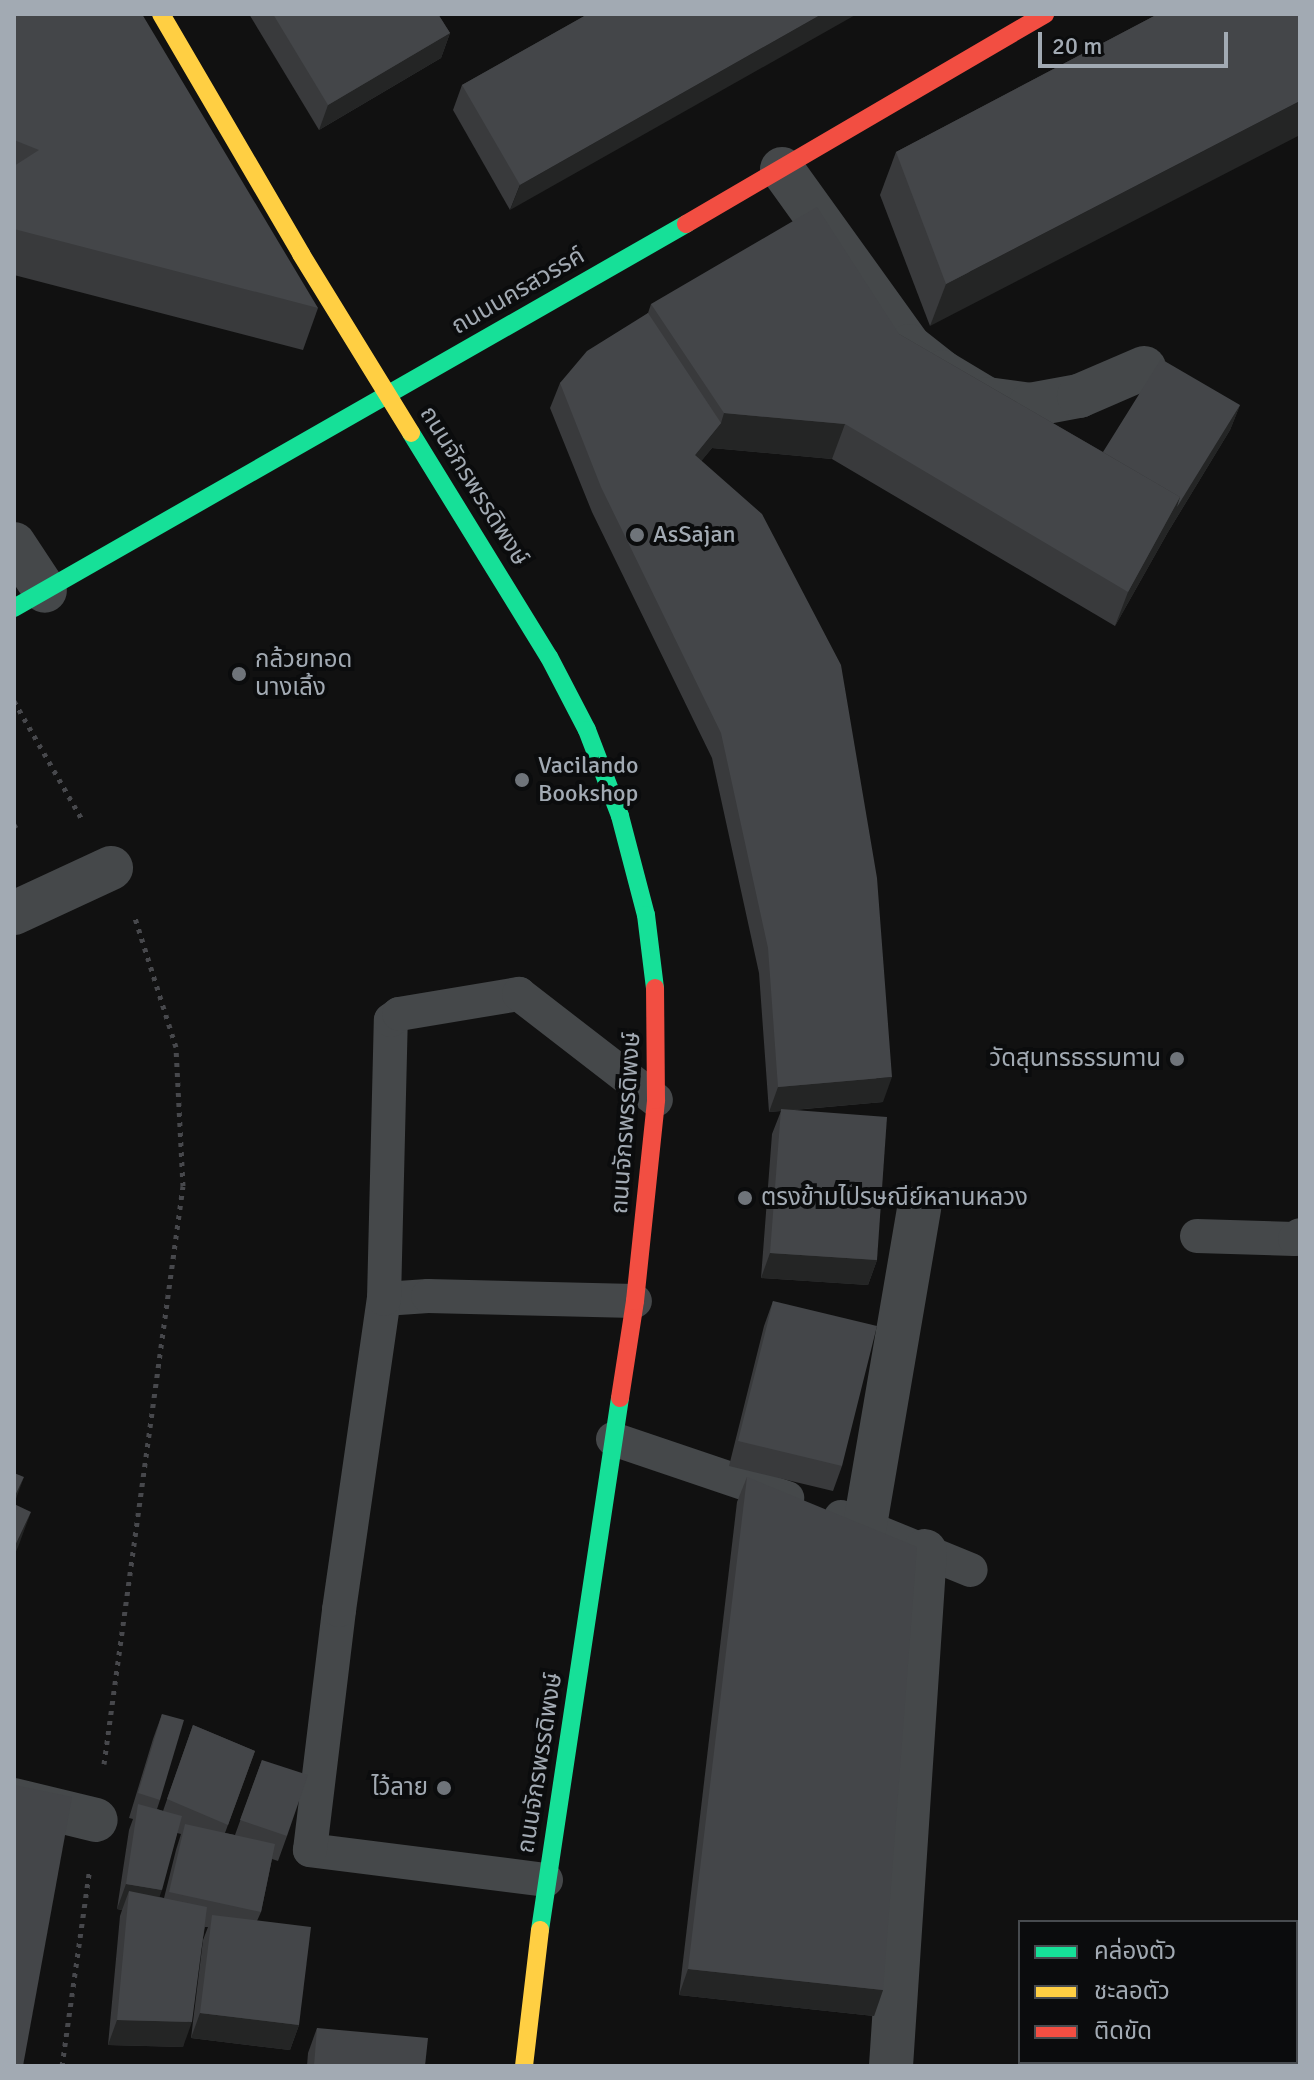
<!DOCTYPE html>
<meta charset="utf-8">
<style>
body{margin:0}
#map{position:relative;width:1314px;height:2080px;overflow:hidden;background:#111;font-family:Signika,"Noto Sans Thai",sans-serif}
div>[style]{position:absolute}
.path>*{height:5px;margin-top:-2.5px;transform-origin:0;background:repeating-linear-gradient(90deg,#47484c 0 4px,transparent 0 10px)}
.lane>*{height:34px;margin:-17px;padding:0 17px;transform-origin:17px;border-radius:17px;background:#45484a}
.street>*{height:44px;margin:-22px;padding:0 22px;transform-origin:22px;border-radius:22px;background:#45484a}
.fast>*{height:18px;margin:-9px;padding:0 9px;transform-origin:9px;border-radius:9px;background:#16e098}
.slow>*{height:18px;margin:-9px;padding:0 9px;transform-origin:9px;border-radius:9px;background:#ffcf43}
.jam>*{height:18px;margin:-9px;padding:0 9px;transform-origin:9px;border-radius:9px;background:#f24e42}
.wall>*{inset:0;background:#393a3c}
.shaded-wall>*{inset:0;background:#242525}
.building>*{inset:0;background:#444649}
.dots>*{width:22px;height:22px;translate:-50% -50%;box-sizing:border-box;border:4px solid #0b0c0d;border-radius:50%}
span{translate:-50% -50%;white-space:nowrap;text-align:center;line-height:1.15;-webkit-text-stroke:8px #0b0c0d;paint-order:stroke}
.street-label{font-size:24px;color:#a2aab3}
.poi-label{font-size:24px;color:#a2aab3}
.left{translate:0 -50%;text-align:left}
.right{translate:-100% -50%;text-align:right}
.frame{position:absolute;inset:0;border:16px solid #a2aab3;pointer-events:none}
.legend{position:absolute;left:1018px;top:1920px;width:280px;height:144px;box-sizing:border-box;background:#0b0c0d;border:2px solid #474b4f;margin:0;padding:10px 14px;list-style:none;font-size:24px;color:#a2aab3}
.legend li{display:flex;align-items:center;gap:16px;height:40px}
.legend b{width:40px;border:2px solid #474b4f}
.scale{position:absolute;left:1038px;top:32px;width:190px;height:36px;box-sizing:border-box;border:4px solid #a2aab3;border-top:0;padding-left:10px;font-size:24px;line-height:28px;white-space:nowrap;color:#a2aab3;-webkit-text-stroke:6px #0b0c0d;paint-order:stroke}
</style>
<div id="map">
<div class="path">
<div style="left:14px;top:701px;width:138px;rotate:60.1deg"></div>
<div style="left:104px;top:1764px;width:583px;rotate:-82.22deg"></div>
<div style="left:183px;top:1186px;width:139px;rotate:-92.9deg"></div>
<div style="left:176px;top:1047px;width:135px;rotate:-107.6deg"></div>
<div style="left:62px;top:2066px;width:195px;rotate:-82deg"></div>
</div>
<div class="lane">
<div style="left:1197px;top:1236px;width:98px;rotate:1.8deg"></div>
<div style="left:1295px;top:1239px;width:6px;rotate:-39deg"></div>
<div style="left:384px;top:1299px;width:44px;rotate:-3.9deg"></div>
<div style="left:428px;top:1296px;width:207px;rotate:1.4deg"></div>
<div style="left:613px;top:1439px;width:184px;rotate:18.7deg"></div>
<div style="left:841px;top:1517px;width:140px;rotate:22.2deg"></div>
<div style="left:546px;top:1880px;width:238px;rotate:-172.8deg"></div>
<div style="left:310px;top:1850px;width:242px;rotate:-83.1deg"></div>
<div style="left:339px;top:1610px;width:314px;rotate:-81.8deg"></div>
<div style="left:384px;top:1299px;width:279px;rotate:-88.6deg"></div>
<div style="left:391px;top:1020px;width:10px;rotate:-37deg"></div>
<div style="left:399px;top:1014px;width:122px;rotate:-9.5deg"></div>
<div style="left:519px;top:994px;width:173px;rotate:37.7deg"></div>
<div style="left:1296px;top:1993px;width:8px;rotate:-60deg"></div>
<div style="left:1286px;top:2066px;width:4px;rotate:-76deg"></div>
</div>
<div class="street">
<div style="left:782px;top:169px;width:218px;rotate:54.3deg"></div>
<div style="left:909px;top:346px;width:42px;rotate:38.2deg"></div>
<div style="left:942px;top:372px;width:52px;rotate:31deg"></div>
<div style="left:987px;top:399px;width:43px;rotate:7.9deg"></div>
<div style="left:1030px;top:405px;width:50px;rotate:-10.4deg"></div>
<div style="left:1079px;top:396px;width:71px;rotate:-23.3deg"></div>
<div style="left:14px;top:544px;width:56px;rotate:56.6deg"></div>
<div style="left:14px;top:913px;width:107px;rotate:-24.9deg"></div>
<div style="left:865px;top:1525px;width:322px;rotate:-80.3deg"></div>
<div style="left:14px;top:1800px;width:84px;rotate:13.7deg"></div>
<div style="left:891px;top:2066px;width:516px;rotate:-86.22deg"></div>
</div>
<div class="fast">
<div style="left:411px;top:433px;width:263px;rotate:58.4deg"></div>
<div style="left:549px;top:657px;width:82px;rotate:62.5deg"></div>
<div style="left:587px;top:730px;width:92px;rotate:69deg"></div>
<div style="left:620px;top:816px;width:102px;rotate:75.3deg"></div>
<div style="left:646px;top:915px;width:74px;rotate:83deg"></div>
<div style="left:14px;top:608px;width:774px;rotate:-29.74deg"></div>
<div style="left:540px;top:1930px;width:538px;rotate:-81.45deg"></div>
</div>
<div class="slow">
<div style="left:161px;top:14px;width:278px;rotate:59.7deg"></div>
<div style="left:301px;top:254px;width:210px;rotate:58.4deg"></div>
<div style="left:524px;top:2066px;width:137px;rotate:-83.3deg"></div>
</div>
<div class="jam">
<div style="left:686px;top:224px;width:416px;rotate:-30.3deg"></div>
<div style="left:620px;top:1398px;width:98px;rotate:-81.2deg"></div>
<div style="left:635px;top:1301px;width:202px;rotate:-84deg"></div>
<div style="left:656px;top:1100px;width:112px;rotate:-90.5deg"></div>
</div>
<div class="wall">
<div style="clip-path:polygon(14px 14px,318px 308px,303px 350px,14px 275px)"></div>
<div style="clip-path:polygon(249px 14px,438px 14px,450px 33px,441px 58px,319px 130px)"></div>
<div style="clip-path:polygon(588px 14px,510px 210px,453px 110px,462px 85px)"></div>
<div style="clip-path:polygon(1158px 14px,930px 326px,880px 195px,896px 152px)"></div>
<div style="clip-path:polygon(651px 304px,899px 334px,1103px 452px,1240px 405px,1230px 430px,1168px 532px,1115px 626px,832px 459px,712px 448px,701px 461px,883px 1102px,794px 1110px,877px 1260px,868px 1285px,761px 1278px,772px 1134px,781px 1111px,769px 1112px,759px 973px,712px 758px,592px 512px,550px 408px,560px 383px,648px 313px)"></div>
<div style="clip-path:polygon(773px 1301px,842px 1466px,833px 1491px,729px 1466px,764px 1326px)"></div>
<div style="clip-path:polygon(747px 1477px,883px 1990px,874px 2016px,679px 1995px,737px 1502px)"></div>
<div style="clip-path:polygon(evenodd,162px 1714px,160px 1800px,157px 1809px,163px 1811px,193px 1725px,255px 1751px,225px 1833px,235px 1835px,262px 1760px,287px 1836px,278px 1861px,272px 1859px,261px 1912px,257px 1921px,299px 2025px,290px 2050px,191px 2038px,203px 1940px,208px 1927px,205px 1927px,183px 2047px,108px 2045px,120px 1916px,122px 1910px,117px 1909px,129px 1830px,133px 1819px,129px 1818px,153px 1739px,162px 1714px,177px 1833px,181px 1834px,176px 1850px,164px 1898px,159px 1897px,177px 1833px)"></div>
<div style="clip-path:polygon(317px 2028px,425px 2066px,307px 2066px,308px 2053px)"></div>
</div>
<div class="shaded-wall">
<div style="clip-path:polygon(822px 14px,857px 14px,510px 210px,520px 185px)"></div>
<div style="clip-path:polygon(450px 33px,441px 58px,319px 130px,328px 105px)"></div>
<div style="clip-path:polygon(1300px 101px,1300px 135px,930px 326px,946px 284px)"></div>
<div style="clip-path:polygon(1240px 405px,1230px 430px,1168px 532px,1115px 626px,1128px 592px,1180px 497px)"></div>
<div style="clip-path:polygon(724px 413px,845px 424px,832px 459px,712px 448px,686px 480px,695px 455px,721px 423px)"></div>
<div style="clip-path:polygon(892px 1077px,883px 1102px,769px 1112px,778px 1087px)"></div>
<div style="clip-path:polygon(770px 1253px,877px 1260px,868px 1285px,761px 1278px)"></div>
<div style="clip-path:polygon(24px 1477px,14px 1504px,14px 1498px)"></div>
<div style="clip-path:polygon(31px 1512px,18px 1547px,14px 1556px,14px 1548px)"></div>
<div style="clip-path:polygon(126px 1884px,162px 1890px,153px 1915px,129px 1891px,122px 1910px,117px 1909px)"></div>
<div style="clip-path:polygon(688px 1969px,883px 1990px,874px 2016px,679px 1995px)"></div>
<div style="clip-path:polygon(200px 2013px,299px 2025px,290px 2050px,191px 2038px)"></div>
<div style="clip-path:polygon(117px 2020px,192px 2022px,183px 2047px,108px 2045px)"></div>
</div>
<div class="building">
<div style="clip-path:polygon(14px 14px,142px 14px,318px 308px,14px 229px,14px 166px,39px 150px,14px 140px)"></div>
<div style="clip-path:polygon(273px 14px,438px 14px,450px 33px,328px 105px)"></div>
<div style="clip-path:polygon(588px 14px,822px 14px,520px 185px,462px 85px)"></div>
<div style="clip-path:polygon(1158px 14px,1300px 14px,1300px 101px,946px 284px,896px 152px)"></div>
<div style="clip-path:polygon(817px 207px,899px 334px,1180px 497px,1128px 592px,845px 424px,724px 413px,651px 304px)"></div>
<div style="clip-path:polygon(648px 313px,721px 423px,695px 455px,762px 514px,841px 665px,877px 878px,892px 1077px,778px 1087px,768px 948px,721px 733px,601px 487px,560px 383px,587px 351px)"></div>
<div style="clip-path:polygon(1161px 359px,1240px 405px,1177px 507px,1180px 497px,1103px 452px)"></div>
<div style="clip-path:polygon(14px 820px,18px 827px,14px 830px)"></div>
<div style="clip-path:polygon(781px 1109px,887px 1117px,877px 1260px,770px 1253px)"></div>
<div style="clip-path:polygon(773px 1301px,877px 1326px,842px 1466px,738px 1441px)"></div>
<div style="clip-path:polygon(14px 1473px,24px 1477px,14px 1498px)"></div>
<div style="clip-path:polygon(747px 1477px,917px 1547px,883px 1990px,688px 1969px)"></div>
<div style="clip-path:polygon(14px 1504px,31px 1512px,14px 1548px)"></div>
<div style="clip-path:polygon(162px 1714px,184px 1720px,160px 1800px,138px 1793px)"></div>
<div style="clip-path:polygon(193px 1725px,255px 1751px,228px 1825px,167px 1799px)"></div>
<div style="clip-path:polygon(262px 1760px,308px 1775px,287px 1836px,240px 1820px)"></div>
<div style="clip-path:polygon(14px 1785px,72px 1797px,23px 2066px,14px 2066px)"></div>
<div style="clip-path:polygon(138px 1804px,182px 1816px,162px 1890px,126px 1884px)"></div>
<div style="clip-path:polygon(185px 1824px,275px 1844px,261px 1912px,169px 1892px)"></div>
<div style="clip-path:polygon(129px 1891px,207px 1907px,192px 2022px,117px 2020px)"></div>
<div style="clip-path:polygon(212px 1915px,311px 1927px,299px 2025px,200px 2013px)"></div>
<div style="clip-path:polygon(317px 2028px,428px 2038px,425px 2066px,314px 2066px)"></div>
</div>
<div class="dots">
<div style="left:637px;top:535px;background:#6f747a"></div>
<div style="left:239px;top:674px;background:#6f747a"></div>
<div style="left:522px;top:780px;background:#6f747a"></div>
<div style="left:1177px;top:1059px;background:#6f747a"></div>
<div style="left:745px;top:1198px;background:#6f747a"></div>
<div style="left:444px;top:1788px;background:#6f747a"></div>
</div>
<div class="street-label">
<span style="left:518px;top:291px;rotate:-30deg">ถนนนครสวรรค์</span>
<span style="left:474px;top:486px;rotate:58deg">ถนนจักรพรรดิพงษ์</span>
<span style="left:626px;top:1123px;rotate:-86deg">ถนนจักรพรรดิพงษ์</span>
<span style="left:540px;top:1763px;rotate:-81deg">ถนนจักรพรรดิพงษ์</span>
</div>
<div class="poi-label">
<span class="left" style="left:653px;top:535px">AsSajan</span>
<span class="left" style="left:255px;top:674px">กล้วยทอด<br>นางเลิ้ง</span>
<span class="left" style="left:538px;top:780px">Vacilando<br>Bookshop</span>
<span class="right" style="left:1161px;top:1059px">วัดสุนทรธรรมทาน</span>
<span class="left" style="left:761px;top:1198px">ตรงข้ามไปรษณีย์หลานหลวง</span>
<span class="right" style="left:428px;top:1788px">ไว้ลาย</span>
</div>
<div class="frame"></div>
<ul class="legend">
<li><b style="height:10px;background:#16e098"></b>คล่องตัว</li>
<li><b style="height:10px;background:#ffcf43"></b>ชะลอตัว</li>
<li><b style="height:10px;background:#f24e42"></b>ติดขัด</li>
</ul>
<div class="scale">20 m</div>
</div>
